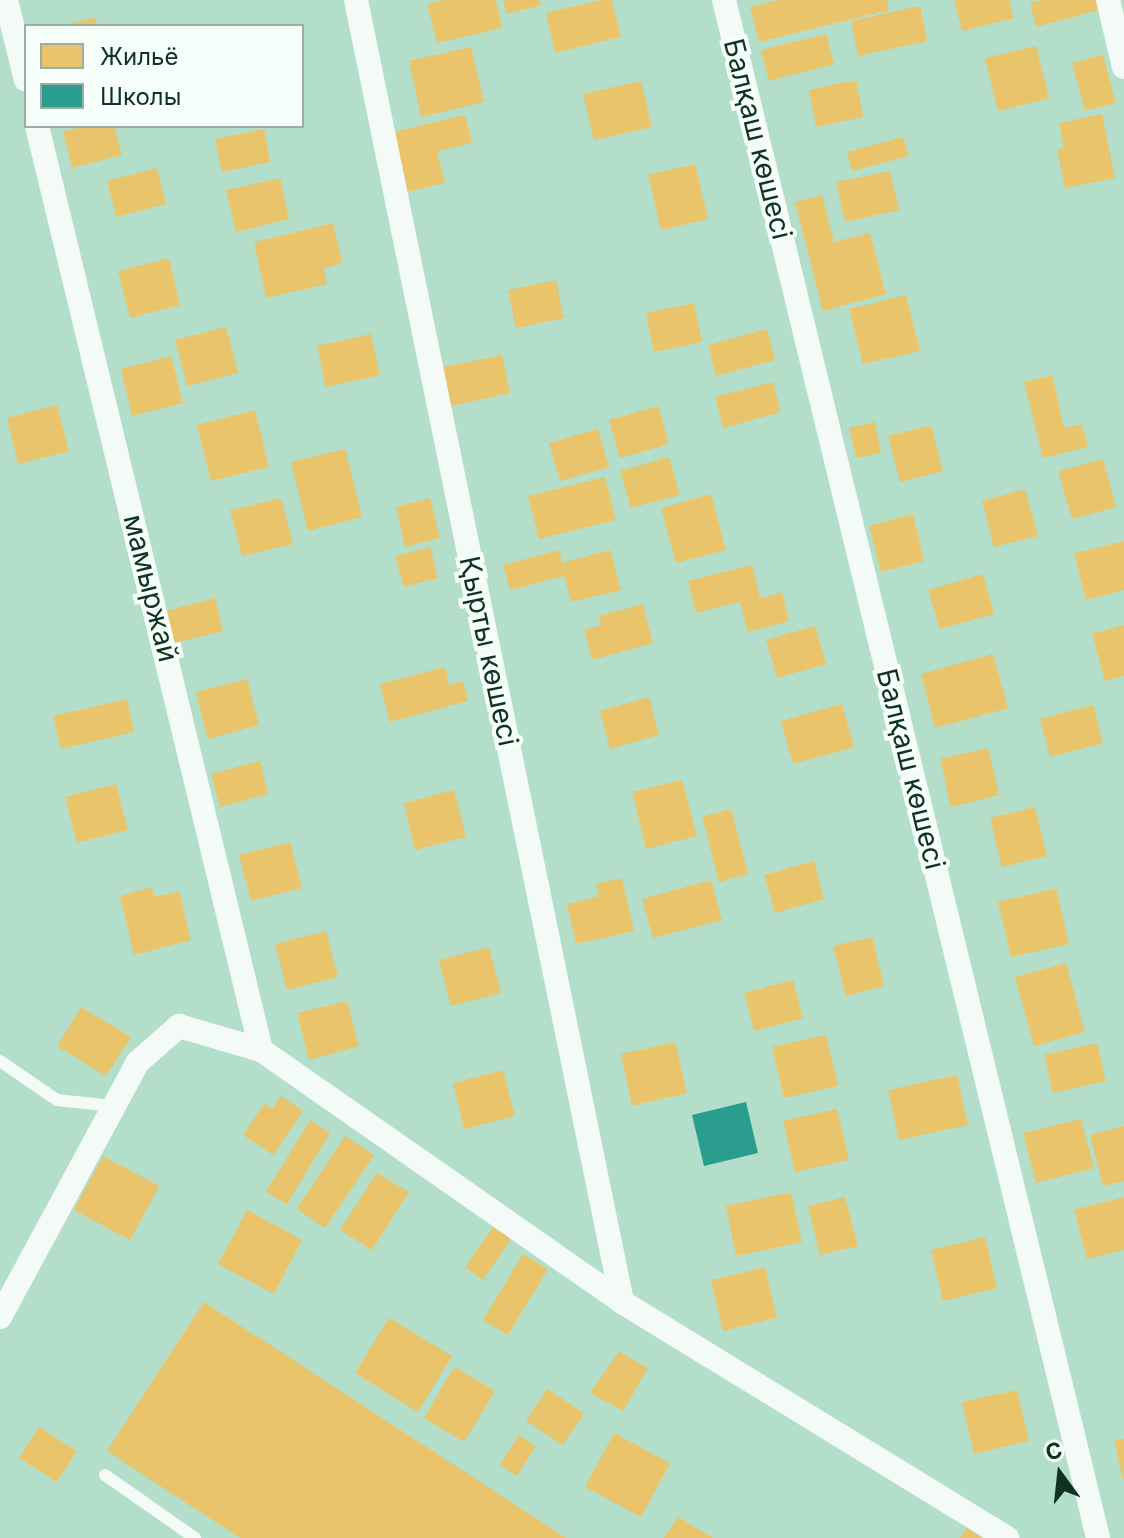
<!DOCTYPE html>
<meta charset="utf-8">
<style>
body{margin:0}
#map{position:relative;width:1124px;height:1538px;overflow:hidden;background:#b2deca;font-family:Inter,sans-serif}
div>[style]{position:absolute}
.homes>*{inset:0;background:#e9c46a}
.schools>*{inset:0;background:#2a9d8f}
.lane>*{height:12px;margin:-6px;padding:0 6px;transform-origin:6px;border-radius:6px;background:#f3faf7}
.street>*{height:24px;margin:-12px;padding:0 12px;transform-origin:12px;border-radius:12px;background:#f3faf7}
span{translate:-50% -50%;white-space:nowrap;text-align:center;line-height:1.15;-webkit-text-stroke:8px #f7fffb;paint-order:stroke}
.street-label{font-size:28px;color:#103225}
.legend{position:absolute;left:24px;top:24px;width:280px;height:104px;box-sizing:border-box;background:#f7fffb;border:2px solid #9bada5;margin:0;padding:10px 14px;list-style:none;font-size:24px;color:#103225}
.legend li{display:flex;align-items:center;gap:16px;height:40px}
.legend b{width:40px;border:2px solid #9bada5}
.north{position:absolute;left:1020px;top:1434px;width:80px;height:80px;-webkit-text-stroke:6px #f7fffb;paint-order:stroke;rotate:345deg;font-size:22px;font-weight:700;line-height:32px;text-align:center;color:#103225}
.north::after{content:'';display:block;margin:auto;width:28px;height:36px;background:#103225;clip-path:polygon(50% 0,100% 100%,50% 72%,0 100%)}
</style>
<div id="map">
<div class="homes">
<div style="clip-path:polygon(443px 0,496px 0,502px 28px,437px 43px,427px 4px)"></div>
<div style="clip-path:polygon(503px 0,540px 0,541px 5px,507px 14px)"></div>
<div style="clip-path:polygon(601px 0,612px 0,621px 37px,555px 53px,546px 13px)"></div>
<div style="clip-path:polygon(778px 0,887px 0,889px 10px,759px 42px,750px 7px)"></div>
<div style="clip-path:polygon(954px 0,1009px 0,1014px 18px,962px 31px)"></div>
<div style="clip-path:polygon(1042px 0,1096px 0,1099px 10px,1036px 27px,1030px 3px)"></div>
<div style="clip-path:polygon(920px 6px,927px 41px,858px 56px,851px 21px)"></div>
<div style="clip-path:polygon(95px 17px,98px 26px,65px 26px,65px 25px)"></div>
<div style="clip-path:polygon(826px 34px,834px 64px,769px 81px,761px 50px)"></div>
<div style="clip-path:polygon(1036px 46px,1049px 98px,998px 111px,985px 58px)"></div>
<div style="clip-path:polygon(471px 47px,484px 102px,421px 117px,409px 61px)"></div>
<div style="clip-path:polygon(1103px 55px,1116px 103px,1085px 111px,1072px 63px)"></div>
<div style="clip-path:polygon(856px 80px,863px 117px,816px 127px,809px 90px)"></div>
<div style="clip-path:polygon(641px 81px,652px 127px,594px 140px,583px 94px)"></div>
<div style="clip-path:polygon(1102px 114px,1115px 178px,1065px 188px,1057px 149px,1064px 148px,1059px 123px)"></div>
<div style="clip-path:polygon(465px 115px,472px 143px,437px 151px,445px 183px,408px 192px,394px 132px)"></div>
<div style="clip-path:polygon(86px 126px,114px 126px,122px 155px,72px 168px,63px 132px)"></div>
<div style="clip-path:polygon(264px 129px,270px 162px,222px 172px,215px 139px)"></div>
<div style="clip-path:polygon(903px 137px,909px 156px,852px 171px,847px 152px)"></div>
<div style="clip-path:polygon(695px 164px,708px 219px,661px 230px,648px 175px)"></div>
<div style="clip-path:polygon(157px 168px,166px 204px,116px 217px,107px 181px)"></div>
<div style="clip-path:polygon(890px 171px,899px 210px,845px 222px,836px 182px)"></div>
<div style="clip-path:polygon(280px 178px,289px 219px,236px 232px,226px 190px)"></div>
<div style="clip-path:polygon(822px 195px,834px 242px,870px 233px,886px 294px,823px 311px,795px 202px)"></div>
<div style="clip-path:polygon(333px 223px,342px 263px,324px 268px,327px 284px,266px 298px,254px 242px)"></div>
<div style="clip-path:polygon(169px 258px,180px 305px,130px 318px,118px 271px)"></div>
<div style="clip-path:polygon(556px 280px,564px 318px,516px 328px,508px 290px)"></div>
<div style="clip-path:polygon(906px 295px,920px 351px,863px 364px,849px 309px)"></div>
<div style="clip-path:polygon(694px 303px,702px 342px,654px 352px,646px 313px)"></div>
<div style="clip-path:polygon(226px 327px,238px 373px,187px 386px,175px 340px)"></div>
<div style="clip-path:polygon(767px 329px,775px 360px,716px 376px,708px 345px)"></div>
<div style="clip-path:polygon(371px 334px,380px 375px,326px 387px,317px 346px)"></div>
<div style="clip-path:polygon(502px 355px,510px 393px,451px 406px,443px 367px)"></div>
<div style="clip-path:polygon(171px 356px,183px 403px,132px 416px,121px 369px)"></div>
<div style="clip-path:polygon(1052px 375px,1064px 428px,1082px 424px,1088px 447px,1043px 458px,1024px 382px)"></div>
<div style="clip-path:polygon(773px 382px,781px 412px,723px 428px,715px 397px)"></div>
<div style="clip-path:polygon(57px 405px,69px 451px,18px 464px,7px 418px)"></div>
<div style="clip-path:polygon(658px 406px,669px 444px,620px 458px,609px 420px)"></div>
<div style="clip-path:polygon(255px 410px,269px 467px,211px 481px,197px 425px)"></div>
<div style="clip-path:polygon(875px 422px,881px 453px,856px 458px,849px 428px)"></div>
<div style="clip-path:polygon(931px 425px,943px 471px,900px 482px,888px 436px)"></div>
<div style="clip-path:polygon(598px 429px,609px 467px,560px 481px,549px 443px)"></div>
<div style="clip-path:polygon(345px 449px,362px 517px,308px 531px,291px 462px)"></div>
<div style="clip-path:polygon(669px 457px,680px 495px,631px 508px,620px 471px)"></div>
<div style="clip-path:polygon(1103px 459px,1116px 507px,1072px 519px,1058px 471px)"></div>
<div style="clip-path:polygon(605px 477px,616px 520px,539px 539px,528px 496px)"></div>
<div style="clip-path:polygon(1025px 489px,1038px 536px,994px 547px,982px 501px)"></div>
<div style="clip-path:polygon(711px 494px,726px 550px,676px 563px,661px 508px)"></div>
<div style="clip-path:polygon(281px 498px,293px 544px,242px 556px,230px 510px)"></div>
<div style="clip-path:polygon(430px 498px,440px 538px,405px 547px,396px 507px)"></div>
<div style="clip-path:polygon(913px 514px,924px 561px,881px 572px,869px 526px)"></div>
<div style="clip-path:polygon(1124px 541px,1124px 590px,1086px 600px,1074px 553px)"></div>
<div style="clip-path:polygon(430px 547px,438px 578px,404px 587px,395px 556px)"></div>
<div style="clip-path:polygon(559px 550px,562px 563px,610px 550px,621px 590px,571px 602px,564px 576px,510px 590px,503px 565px)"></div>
<div style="clip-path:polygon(752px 565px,760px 598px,782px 592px,789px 621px,748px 632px,740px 603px,750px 599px,696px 613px,688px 581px)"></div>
<div style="clip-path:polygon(983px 574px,994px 614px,940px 629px,928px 590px)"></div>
<div style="clip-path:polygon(215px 598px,223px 631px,174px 643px,166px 611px)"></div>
<div style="clip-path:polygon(643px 604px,653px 643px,592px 660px,584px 630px,601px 625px,599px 616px)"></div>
<div style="clip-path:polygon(1124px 625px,1124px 676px,1105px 681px,1092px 634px)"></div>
<div style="clip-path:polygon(815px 626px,826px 664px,777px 678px,766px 640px)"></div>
<div style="clip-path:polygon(993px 654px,1008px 708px,935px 728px,921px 674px)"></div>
<div style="clip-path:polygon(445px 667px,449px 685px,463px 681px,468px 701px,390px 722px,380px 684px)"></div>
<div style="clip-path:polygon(247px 679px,259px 725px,208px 739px,196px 692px)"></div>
<div style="clip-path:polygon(649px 697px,659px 735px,610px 749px,600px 711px)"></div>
<div style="clip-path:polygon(127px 699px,134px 732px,61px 749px,53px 716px)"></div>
<div style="clip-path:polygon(842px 704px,854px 747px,793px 764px,781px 721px)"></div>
<div style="clip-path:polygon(1093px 705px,1103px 743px,1050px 757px,1040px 719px)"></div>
<div style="clip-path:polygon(988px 748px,999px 795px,951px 807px,940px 759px)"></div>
<div style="clip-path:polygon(260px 761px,268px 794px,220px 807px,211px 774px)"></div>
<div style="clip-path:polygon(682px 780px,697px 836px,646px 849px,632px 792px)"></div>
<div style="clip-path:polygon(116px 784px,128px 830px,77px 843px,65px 797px)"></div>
<div style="clip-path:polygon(454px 790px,466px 837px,415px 850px,404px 803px)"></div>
<div style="clip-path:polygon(1035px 807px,1047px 856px,1002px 867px,990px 818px)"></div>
<div style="clip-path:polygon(731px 809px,748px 874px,719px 882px,702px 817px)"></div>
<div style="clip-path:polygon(290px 842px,302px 888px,251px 901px,239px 855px)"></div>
<div style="clip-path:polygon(814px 861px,824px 899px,775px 913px,764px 875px)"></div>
<div style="clip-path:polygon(622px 878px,634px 931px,576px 944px,567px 904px,599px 896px,596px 884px)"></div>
<div style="clip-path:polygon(711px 880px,722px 920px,653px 938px,642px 899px)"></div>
<div style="clip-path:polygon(152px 887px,155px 897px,179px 891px,191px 940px,134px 955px,120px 896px)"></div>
<div style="clip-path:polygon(1056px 888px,1069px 944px,1011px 957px,998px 902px)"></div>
<div style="clip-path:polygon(326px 931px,338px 977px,287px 990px,275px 944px)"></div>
<div style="clip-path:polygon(872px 937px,884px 986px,846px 996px,833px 946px)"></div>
<div style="clip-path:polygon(489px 947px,501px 993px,451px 1006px,439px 960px)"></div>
<div style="clip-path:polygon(1066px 963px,1085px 1032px,1034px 1046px,1015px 977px)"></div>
<div style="clip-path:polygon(793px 980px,803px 1018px,754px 1031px,744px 993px)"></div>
<div style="clip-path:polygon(347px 1001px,359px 1046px,309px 1060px,297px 1013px)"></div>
<div style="clip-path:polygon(81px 1007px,131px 1037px,106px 1076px,57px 1046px)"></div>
<div style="clip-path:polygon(826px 1035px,838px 1086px,784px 1098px,772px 1047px)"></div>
<div style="clip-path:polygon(675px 1042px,687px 1093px,632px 1106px,621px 1054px)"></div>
<div style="clip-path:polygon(1097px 1043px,1106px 1081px,1053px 1093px,1044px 1055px)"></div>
<div style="clip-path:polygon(503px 1070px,515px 1116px,464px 1129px,453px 1083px)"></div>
<div style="clip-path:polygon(957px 1075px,968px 1125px,899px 1140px,888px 1090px)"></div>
<div style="clip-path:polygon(281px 1096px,303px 1111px,273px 1155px,243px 1135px,264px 1104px,272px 1109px)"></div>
<div style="clip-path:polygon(837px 1109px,849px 1160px,795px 1172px,783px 1121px)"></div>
<div style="clip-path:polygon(1081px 1119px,1094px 1168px,1036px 1183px,1023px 1133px)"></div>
<div style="clip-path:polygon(310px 1120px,330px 1133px,287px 1204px,266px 1192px)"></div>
<div style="clip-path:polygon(1124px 1126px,1124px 1181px,1103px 1186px,1090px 1135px)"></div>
<div style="clip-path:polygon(345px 1136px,374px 1155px,325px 1228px,297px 1209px)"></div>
<div style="clip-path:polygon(103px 1156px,159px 1186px,130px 1240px,74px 1210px)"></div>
<div style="clip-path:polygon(377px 1173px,409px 1192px,372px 1250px,340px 1230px)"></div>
<div style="clip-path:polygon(791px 1192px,802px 1242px,736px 1256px,726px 1206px)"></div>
<div style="clip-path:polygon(845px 1197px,858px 1246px,820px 1255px,808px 1206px)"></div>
<div style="clip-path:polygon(1124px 1197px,1124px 1250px,1087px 1259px,1074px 1210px)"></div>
<div style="clip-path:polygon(247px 1210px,302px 1240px,274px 1294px,218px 1264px)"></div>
<div style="clip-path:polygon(493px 1227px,511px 1239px,483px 1280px,465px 1267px)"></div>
<div style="clip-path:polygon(985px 1237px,997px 1288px,943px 1301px,931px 1250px)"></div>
<div style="clip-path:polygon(523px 1254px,548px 1269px,508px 1335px,483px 1320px)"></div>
<div style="clip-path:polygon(765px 1267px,777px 1318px,723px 1331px,711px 1280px)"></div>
<div style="clip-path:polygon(204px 1302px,566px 1538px,240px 1538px,107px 1451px)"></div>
<div style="clip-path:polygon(389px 1318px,452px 1356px,418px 1412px,355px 1373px)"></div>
<div style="clip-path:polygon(619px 1352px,648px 1368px,623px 1411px,590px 1393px)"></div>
<div style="clip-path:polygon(454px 1367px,495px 1391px,464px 1442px,424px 1418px)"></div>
<div style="clip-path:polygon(547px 1389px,584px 1413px,563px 1445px,526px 1421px)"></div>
<div style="clip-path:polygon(1017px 1390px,1029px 1441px,974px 1454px,962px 1402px)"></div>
<div style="clip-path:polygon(39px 1427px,77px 1451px,57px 1482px,19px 1458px)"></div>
<div style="clip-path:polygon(614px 1433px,670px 1463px,641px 1517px,585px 1487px)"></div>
<div style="clip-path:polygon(519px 1435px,536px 1446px,517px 1476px,500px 1465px)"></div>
<div style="clip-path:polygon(1124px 1439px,1124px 1479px,1123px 1479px,1114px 1441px)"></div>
<div style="clip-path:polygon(678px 1517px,713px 1538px,664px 1538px)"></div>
<div style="clip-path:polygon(967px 1528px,982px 1538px,960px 1538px)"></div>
</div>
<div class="schools">
<div style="clip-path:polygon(746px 1102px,758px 1153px,704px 1166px,692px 1115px)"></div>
</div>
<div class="lane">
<div style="left:0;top:1061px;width:69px;rotate:34.4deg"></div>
<div style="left:57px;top:1100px;width:56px;rotate:6.1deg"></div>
<div style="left:105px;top:1475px;width:110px;rotate:35deg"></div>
</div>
<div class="street">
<div style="left:6px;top:0;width:82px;rotate:76deg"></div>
<div style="left:356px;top:0;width:1329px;rotate:78.45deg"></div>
<div style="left:724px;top:0;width:1583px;rotate:76.33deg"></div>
<div style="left:1108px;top:0;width:69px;rotate:76.6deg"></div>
<div style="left:37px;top:126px;width:951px;rotate:76.37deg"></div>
<div style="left:0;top:1317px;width:290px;rotate:-61.6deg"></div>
<div style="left:138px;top:1062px;width:55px;rotate:-41.3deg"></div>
<div style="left:179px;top:1026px;width:85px;rotate:16.3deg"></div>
<div style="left:261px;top:1050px;width:440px;rotate:34.9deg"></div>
<div style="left:622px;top:1302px;width:452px;rotate:31.5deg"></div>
</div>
<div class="street-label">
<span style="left:758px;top:139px;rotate:76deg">Балқаш көшесі</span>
<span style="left:151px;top:588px;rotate:76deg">мамыржай</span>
<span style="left:489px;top:651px;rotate:78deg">Қырты көшесі</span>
<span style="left:911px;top:769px;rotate:76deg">Балқаш көшесі</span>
</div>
<ul class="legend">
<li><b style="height:22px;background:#e9c46a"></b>Жильё</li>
<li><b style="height:22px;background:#2a9d8f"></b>Школы</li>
</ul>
<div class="north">С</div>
</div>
